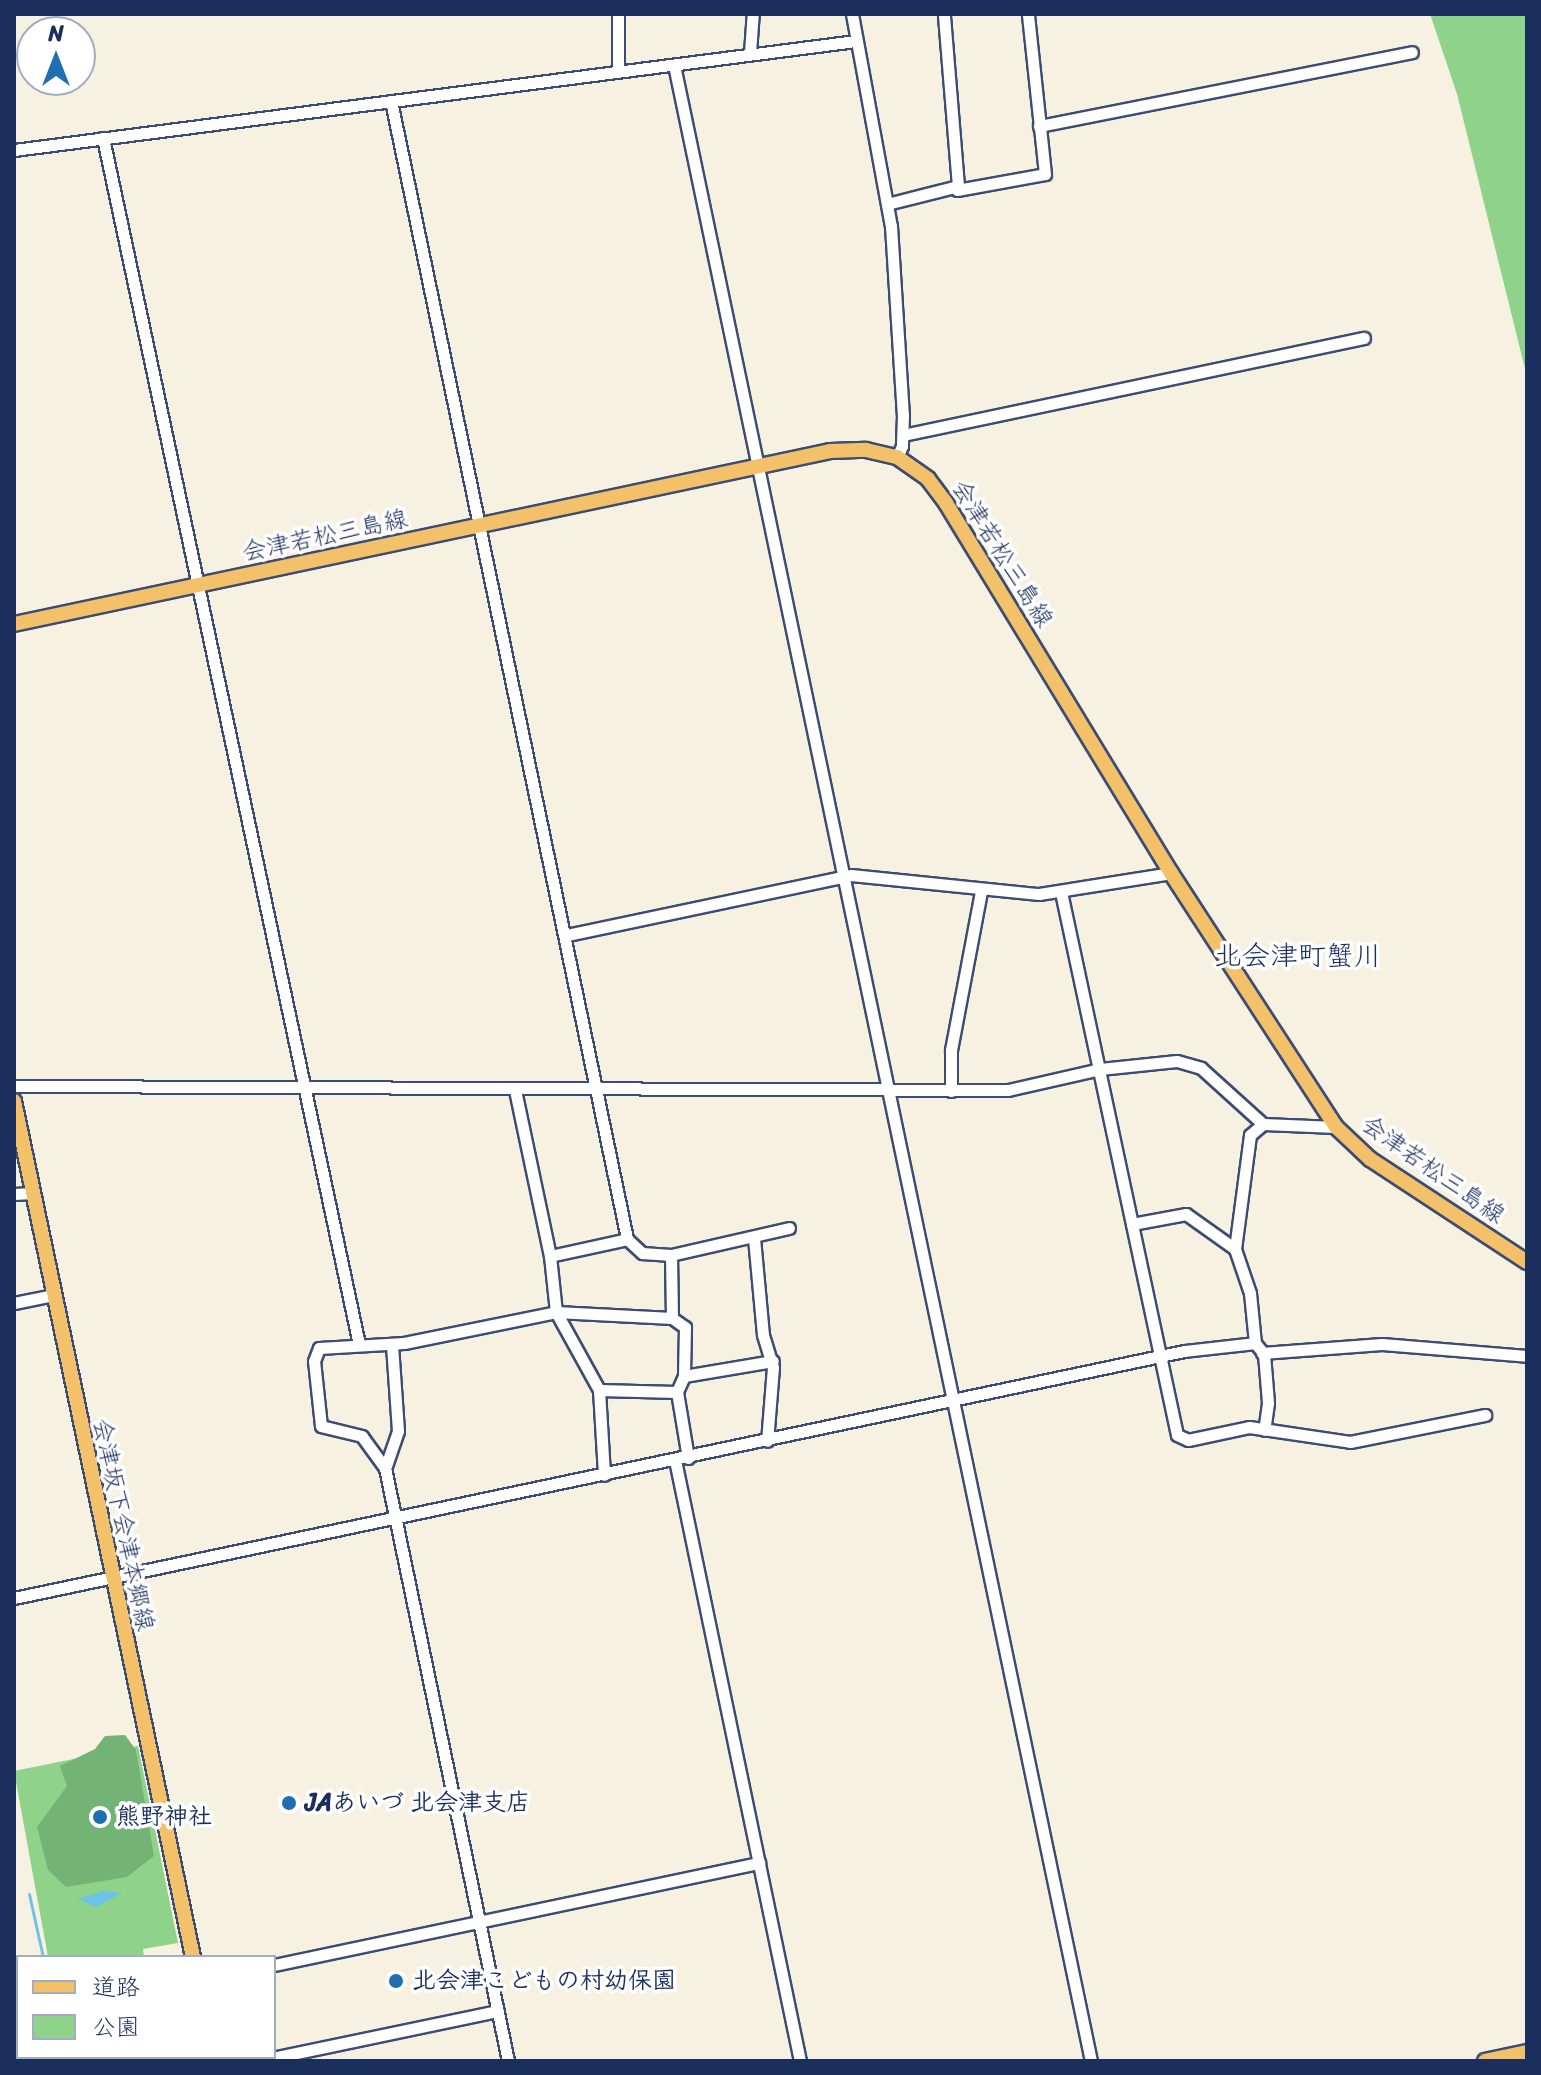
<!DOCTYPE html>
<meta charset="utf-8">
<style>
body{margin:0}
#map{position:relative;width:1541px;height:2075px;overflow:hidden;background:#f7f1e2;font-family:Sriracha,"Klee One",sans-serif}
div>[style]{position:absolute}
.green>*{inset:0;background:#8fd28a}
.forest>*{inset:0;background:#73b476}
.water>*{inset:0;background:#6dc2e9}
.stream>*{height:3px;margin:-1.5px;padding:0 1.5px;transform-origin:1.5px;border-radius:1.5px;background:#6dc2e9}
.roads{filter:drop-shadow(2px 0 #3c4c72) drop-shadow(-2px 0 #3c4c72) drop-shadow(0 2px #3c4c72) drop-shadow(0 -2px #3c4c72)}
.minor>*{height:11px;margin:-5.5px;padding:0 5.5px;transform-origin:5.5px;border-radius:5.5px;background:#fff}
.major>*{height:14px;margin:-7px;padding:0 7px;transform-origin:7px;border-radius:7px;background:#f4c16b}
.dots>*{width:22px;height:22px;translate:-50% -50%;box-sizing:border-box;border:4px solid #fff;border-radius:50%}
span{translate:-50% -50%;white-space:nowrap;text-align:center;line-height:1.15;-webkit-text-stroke:7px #fff;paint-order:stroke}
.street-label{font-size:24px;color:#1b2f5e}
.poi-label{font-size:24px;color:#1b2f5e;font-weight:700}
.left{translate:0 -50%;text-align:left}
.quarter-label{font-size:28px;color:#1b2f5e}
.frame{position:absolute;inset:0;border:16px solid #1b2f5e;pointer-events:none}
.legend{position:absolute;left:16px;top:1955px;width:260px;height:104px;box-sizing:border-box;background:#fff;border:2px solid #a4acbf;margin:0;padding:10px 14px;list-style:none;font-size:24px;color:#1b2f5e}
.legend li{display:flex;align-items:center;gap:16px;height:40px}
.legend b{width:40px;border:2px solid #a4acbf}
.north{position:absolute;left:16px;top:16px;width:80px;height:80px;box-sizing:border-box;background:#fff;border:2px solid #a4acbf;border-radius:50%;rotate:0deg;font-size:22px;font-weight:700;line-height:32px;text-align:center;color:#1b2f5e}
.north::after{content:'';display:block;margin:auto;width:28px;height:36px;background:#1f6fb2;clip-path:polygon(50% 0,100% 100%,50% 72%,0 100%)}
</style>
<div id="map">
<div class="green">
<div style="clip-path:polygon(1430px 14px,1527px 14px,1527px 377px,1457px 94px)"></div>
<div style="clip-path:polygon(138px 1746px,178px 1943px,143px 1949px,144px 1957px,48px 1957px,14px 1771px)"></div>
</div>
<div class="forest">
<div style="clip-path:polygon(125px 1735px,136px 1750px,154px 1856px,127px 1877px,66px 1887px,48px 1870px,37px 1827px,67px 1786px,60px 1766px,95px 1749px,105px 1736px)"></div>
</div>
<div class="water">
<div style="clip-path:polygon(104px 1891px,122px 1893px,96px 1907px,78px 1899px)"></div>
</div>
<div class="stream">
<div style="left:29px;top:1894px;width:65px;rotate:77.5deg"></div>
</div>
<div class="roads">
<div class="minor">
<div style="left:618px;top:14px;width:57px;rotate:90deg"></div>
<div style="left:852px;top:14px;width:216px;rotate:79.6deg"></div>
<div style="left:891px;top:226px;width:189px;rotate:86.4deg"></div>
<div style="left:903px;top:415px;width:31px;rotate:92deg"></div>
<div style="left:902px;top:446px;width:12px;rotate:114deg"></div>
<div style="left:750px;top:53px;width:39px;rotate:-86deg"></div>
<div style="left:674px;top:65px;width:2039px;rotate:78.2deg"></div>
<div style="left:391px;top:101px;width:1162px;rotate:78.28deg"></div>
<div style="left:627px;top:1239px;width:21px;rotate:43deg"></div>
<div style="left:642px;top:1253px;width:29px;rotate:4deg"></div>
<div style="left:671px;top:1255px;width:121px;rotate:-12.9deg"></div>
<div style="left:1039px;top:126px;width:380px;rotate:-11.2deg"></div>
<div style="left:103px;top:138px;width:1233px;rotate:78.02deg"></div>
<div style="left:14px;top:150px;width:849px;rotate:-7.38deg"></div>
<div style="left:957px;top:190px;width:89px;rotate:-10.3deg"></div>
<div style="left:1045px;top:174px;width:161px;rotate:-96.1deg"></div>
<div style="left:887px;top:204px;width:73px;rotate:-14.2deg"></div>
<div style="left:958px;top:186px;width:173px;rotate:-94.7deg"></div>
<div style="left:903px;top:435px;width:471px;rotate:-11.9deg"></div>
<div style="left:1061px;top:892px;width:555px;rotate:77.94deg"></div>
<div style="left:1177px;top:1435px;width:12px;rotate:24deg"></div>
<div style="left:1188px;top:1440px;width:62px;rotate:-12deg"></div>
<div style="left:1249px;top:1427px;width:102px;rotate:8.4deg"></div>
<div style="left:1350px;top:1442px;width:138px;rotate:-11.3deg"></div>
<div style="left:567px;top:935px;width:290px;rotate:-11.9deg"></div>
<div style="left:851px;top:875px;width:189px;rotate:5.8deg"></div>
<div style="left:1039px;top:894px;width:134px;rotate:-9deg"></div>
<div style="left:14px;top:1086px;width:994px;rotate:0.23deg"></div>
<div style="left:1008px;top:1090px;width:94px;rotate:-12.9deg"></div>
<div style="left:1100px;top:1069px;width:77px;rotate:-5.9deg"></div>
<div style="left:1177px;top:1061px;width:25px;rotate:16deg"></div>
<div style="left:1201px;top:1068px;width:84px;rotate:42.1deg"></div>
<div style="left:515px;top:1090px;width:170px;rotate:78.1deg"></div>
<div style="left:550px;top:1256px;width:56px;rotate:83.9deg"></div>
<div style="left:556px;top:1312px;width:89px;rotate:61.1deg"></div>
<div style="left:599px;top:1390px;width:85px;rotate:86.6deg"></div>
<div style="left:951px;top:1091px;width:41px;rotate:-90deg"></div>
<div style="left:951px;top:1050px;width:162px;rotate:-79.3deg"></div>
<div style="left:14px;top:1194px;width:18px;rotate:-3deg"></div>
<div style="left:1132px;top:1224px;width:55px;rotate:-10.5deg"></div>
<div style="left:1186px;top:1214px;width:60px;rotate:35.5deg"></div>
<div style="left:1235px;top:1249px;width:46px;rotate:71.2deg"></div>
<div style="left:1250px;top:1293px;width:50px;rotate:84.3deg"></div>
<div style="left:1255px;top:1343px;width:14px;rotate:51deg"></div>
<div style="left:1264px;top:1354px;width:49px;rotate:85.3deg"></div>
<div style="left:1268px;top:1403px;width:27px;rotate:98deg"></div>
<div style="left:754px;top:1238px;width:97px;rotate:84.7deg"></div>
<div style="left:763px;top:1335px;width:34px;rotate:73deg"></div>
<div style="left:773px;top:1367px;width:74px;rotate:94.6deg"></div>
<div style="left:1235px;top:1249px;width:115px;rotate:-82.5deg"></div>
<div style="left:1250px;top:1135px;width:17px;rotate:-40deg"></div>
<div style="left:1263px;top:1124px;width:73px;rotate:2.4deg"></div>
<div style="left:671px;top:1255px;width:63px;rotate:89.1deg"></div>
<div style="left:550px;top:1256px;width:79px;rotate:-12.4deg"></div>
<div style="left:14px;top:1303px;width:41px;rotate:-11.3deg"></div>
<div style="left:392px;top:1345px;width:86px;rotate:86deg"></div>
<div style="left:398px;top:1431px;width:39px;rotate:109deg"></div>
<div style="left:385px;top:1468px;width:606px;rotate:78.28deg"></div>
<div style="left:1262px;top:1353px;width:120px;rotate:-4.3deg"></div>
<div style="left:1382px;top:1344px;width:145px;rotate:4.7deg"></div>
<div style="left:684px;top:1376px;width:90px;rotate:-9.6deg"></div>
<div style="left:677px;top:1392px;width:67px;rotate:80.5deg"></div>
<div style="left:675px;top:1460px;width:614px;rotate:78.25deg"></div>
<div style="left:385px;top:1468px;width:39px;rotate:-126deg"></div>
<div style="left:362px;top:1436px;width:42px;rotate:-166.3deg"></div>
<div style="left:321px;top:1426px;width:65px;rotate:-96.1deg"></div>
<div style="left:314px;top:1361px;width:14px;rotate:-69deg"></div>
<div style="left:319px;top:1348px;width:85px;rotate:-3.4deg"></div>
<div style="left:404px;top:1343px;width:155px;rotate:-11.5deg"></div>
<div style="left:556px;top:1312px;width:116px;rotate:3deg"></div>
<div style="left:672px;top:1318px;width:16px;rotate:35deg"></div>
<div style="left:685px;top:1327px;width:49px;rotate:91.2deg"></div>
<div style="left:684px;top:1376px;width:17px;rotate:114deg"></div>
<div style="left:677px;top:1392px;width:78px;rotate:-178.5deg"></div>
<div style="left:14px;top:1598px;width:1196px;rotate:-11.92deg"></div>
<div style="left:1184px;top:1351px;width:71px;rotate:-6.4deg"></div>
<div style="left:274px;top:1965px;width:496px;rotate:-11.9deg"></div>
<div style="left:14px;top:2020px;width:4px;rotate:-14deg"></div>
<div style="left:258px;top:2061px;width:245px;rotate:-11.8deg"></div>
</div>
<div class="major">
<div style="left:14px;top:624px;width:834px;rotate:-11.97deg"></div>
<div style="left:830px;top:451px;width:36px;rotate:-2deg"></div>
<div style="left:866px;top:450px;width:32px;rotate:13deg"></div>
<div style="left:897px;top:457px;width:38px;rotate:35deg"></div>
<div style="left:928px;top:479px;width:30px;rotate:53deg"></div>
<div style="left:946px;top:503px;width:433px;rotate:58.7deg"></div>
<div style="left:1171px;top:873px;width:303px;rotate:57deg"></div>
<div style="left:1336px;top:1127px;width:47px;rotate:43.3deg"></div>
<div style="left:1370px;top:1159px;width:188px;rotate:33.3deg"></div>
<div style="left:14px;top:1101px;width:875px;rotate:78.19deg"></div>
<div style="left:213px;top:2057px;width:4px;rotate:76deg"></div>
<div style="left:1485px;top:2061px;width:43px;rotate:-12.1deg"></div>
</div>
</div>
<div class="dots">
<div style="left:289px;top:1803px;background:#1f6fb2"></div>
<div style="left:100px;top:1817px;background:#1f6fb2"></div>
<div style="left:396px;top:1981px;background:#1f6fb2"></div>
</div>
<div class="street-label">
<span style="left:325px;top:536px;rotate:-12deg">会津若松三島線</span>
<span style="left:1002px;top:554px;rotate:58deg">会津若松三島線</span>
<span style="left:1433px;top:1170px;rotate:35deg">会津若松三島線</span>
<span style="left:123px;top:1525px;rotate:78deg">会津坂下会津本郷線</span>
</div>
<div class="poi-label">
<span class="left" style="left:305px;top:1803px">JAあいづ 北会津支店</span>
<span class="left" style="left:116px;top:1817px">熊野神社</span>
<span class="left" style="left:412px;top:1981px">北会津こどもの村幼保園</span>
</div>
<div class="quarter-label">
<span style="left:1298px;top:956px">北会津町蟹川</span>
</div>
<div class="frame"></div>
<ul class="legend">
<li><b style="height:10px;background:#f4c16b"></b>道路</li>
<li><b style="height:22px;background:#8fd28a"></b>公園</li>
</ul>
<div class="north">N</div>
</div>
